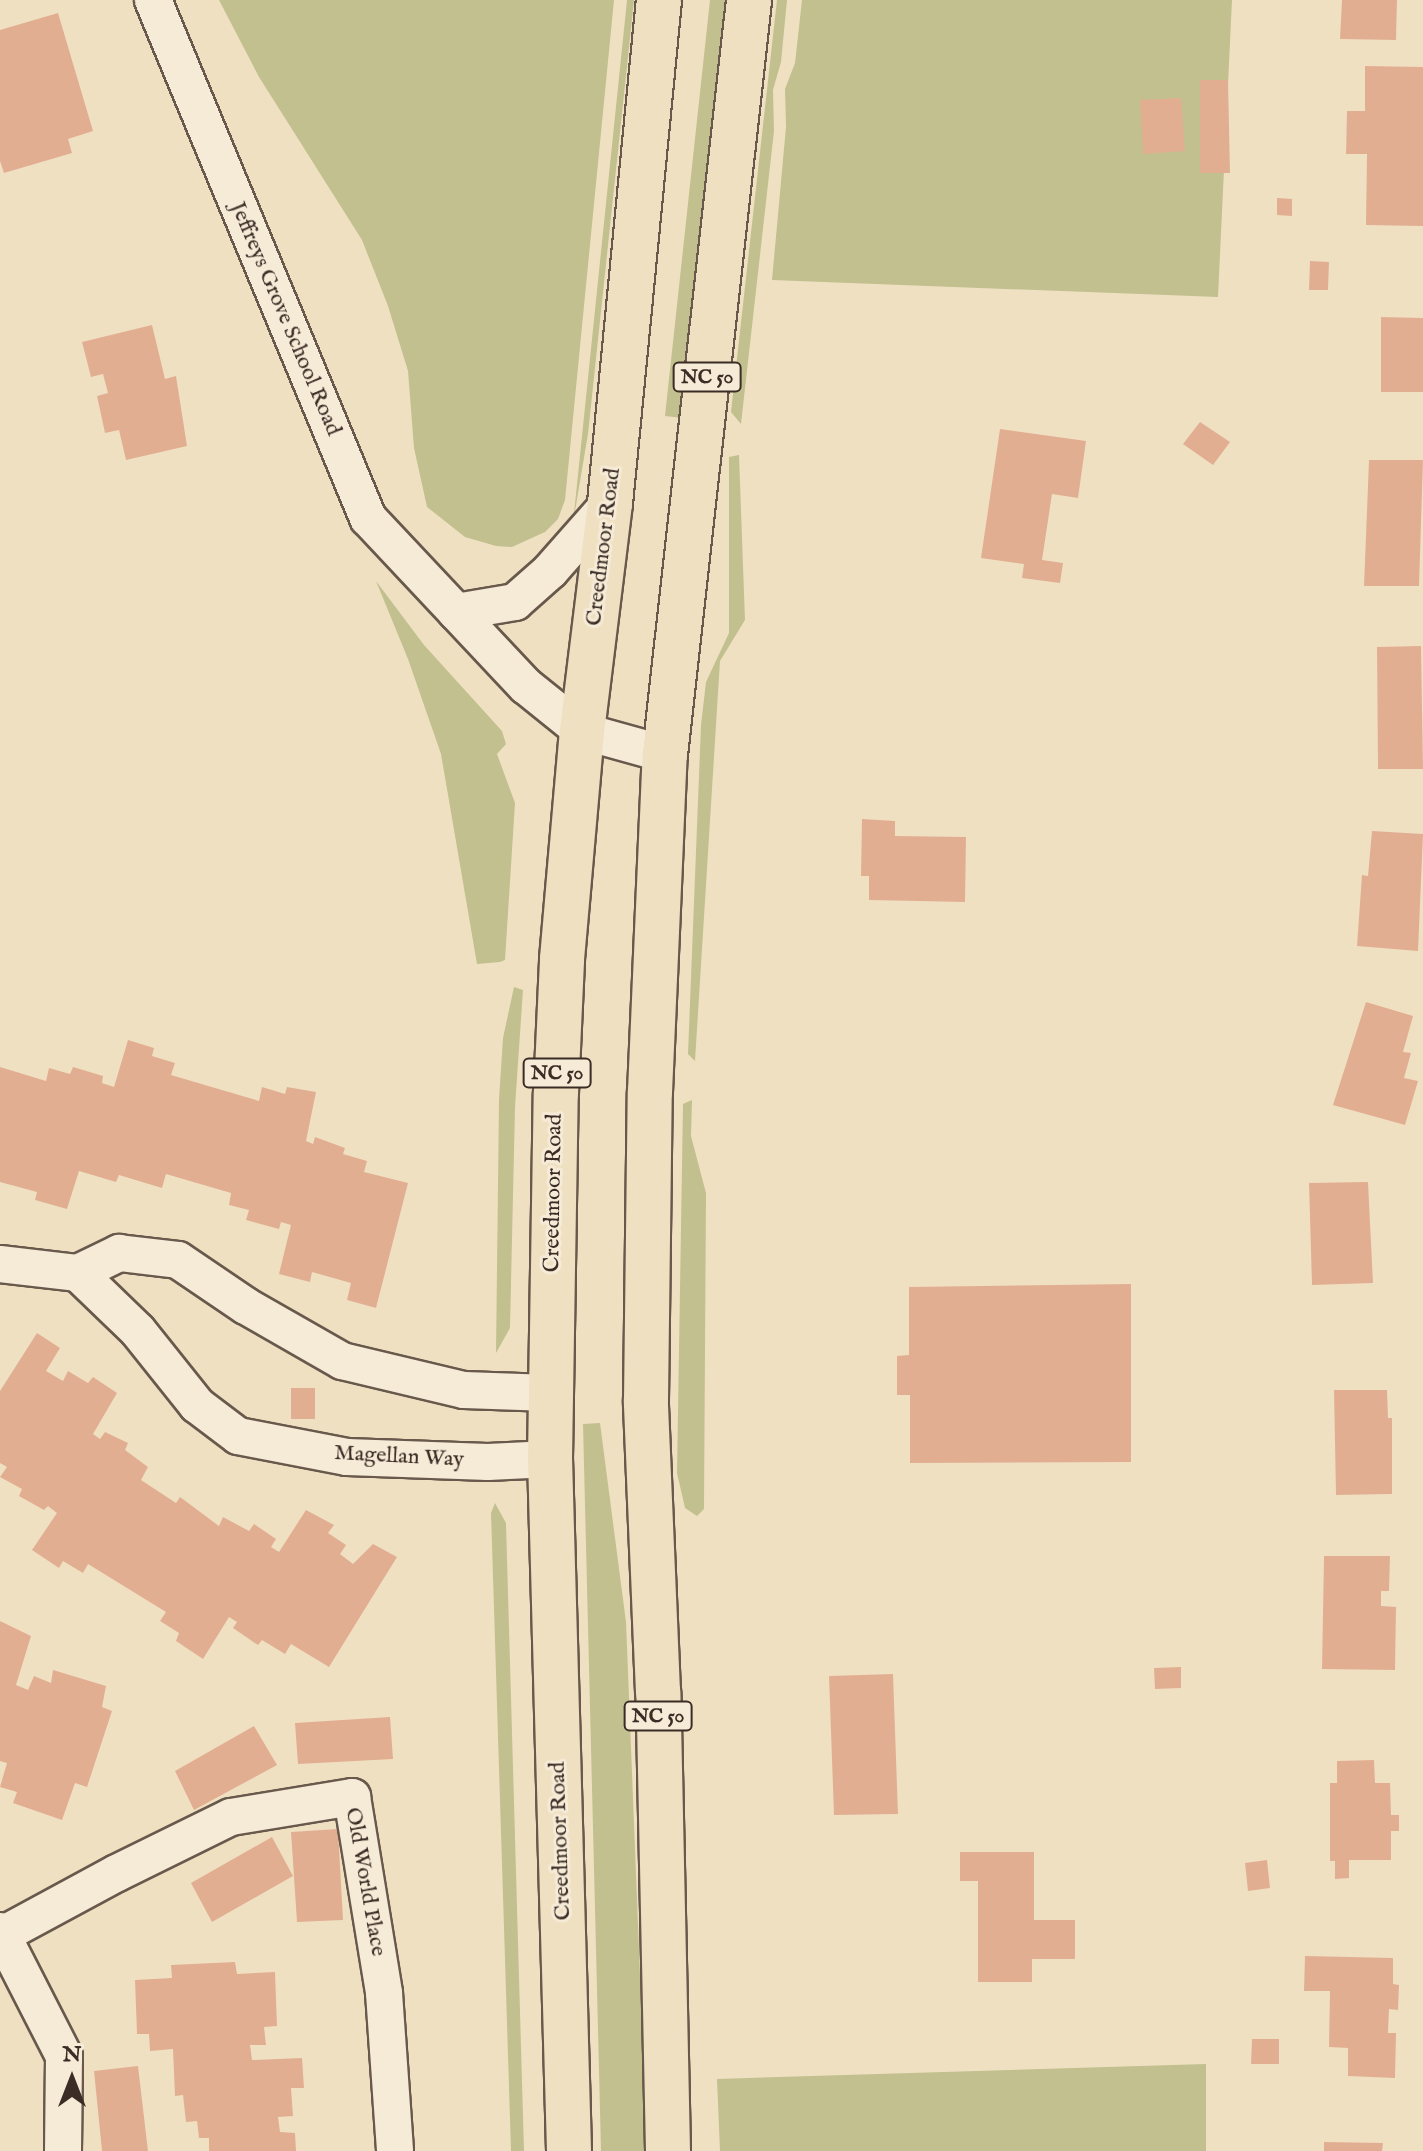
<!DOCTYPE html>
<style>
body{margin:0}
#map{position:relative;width:1423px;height:2151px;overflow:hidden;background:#f0e0c2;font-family:"IM FELL English",serif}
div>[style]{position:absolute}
.green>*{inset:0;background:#c1c08e}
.building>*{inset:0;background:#e2ae92}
.roads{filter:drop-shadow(2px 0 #68594c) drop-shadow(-2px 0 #68594c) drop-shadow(0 2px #68594c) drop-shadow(0 -2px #68594c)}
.minor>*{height:36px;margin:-18px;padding:0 18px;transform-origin:18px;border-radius:18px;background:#f5ebd7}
.primary>*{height:44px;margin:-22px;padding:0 22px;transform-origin:22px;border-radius:22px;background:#f0e0c2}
span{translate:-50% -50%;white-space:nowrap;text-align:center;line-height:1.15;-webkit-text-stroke:6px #f5ebd7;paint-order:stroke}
.shield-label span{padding:2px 6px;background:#f5ebd7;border:2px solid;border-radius:6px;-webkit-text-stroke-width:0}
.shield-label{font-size:20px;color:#3b2c25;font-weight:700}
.street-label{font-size:22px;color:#3b2c25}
.north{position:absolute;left:32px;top:2039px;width:80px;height:80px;-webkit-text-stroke:6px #f5ebd7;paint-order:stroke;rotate:0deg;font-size:22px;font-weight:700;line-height:32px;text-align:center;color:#3b2c25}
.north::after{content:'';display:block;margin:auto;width:28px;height:36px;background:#3b2c25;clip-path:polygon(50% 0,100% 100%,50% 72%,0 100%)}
</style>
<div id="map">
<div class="green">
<div style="clip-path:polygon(219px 0,614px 0,565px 500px,558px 519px,545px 532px,512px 547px,496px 546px,465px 537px,427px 507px,414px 448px,408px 371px,388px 306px,362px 240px,259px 77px)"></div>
<div style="clip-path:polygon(627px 0,634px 0,588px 434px,573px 523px)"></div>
<div style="clip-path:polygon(710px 0,727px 0,682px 418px,665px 416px)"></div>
<div style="clip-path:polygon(777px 0,787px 0,781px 62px,773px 90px,774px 131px,741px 424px,731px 412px)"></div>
<div style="clip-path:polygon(802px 0,1232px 0,1218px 297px,772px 280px,786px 127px,785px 89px,795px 63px)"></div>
<div style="clip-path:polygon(739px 455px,745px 620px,720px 661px,695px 1061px,688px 1054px,701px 725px,706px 682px,729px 633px,729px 457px)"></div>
<div style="clip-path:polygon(376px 581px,424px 645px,502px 731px,506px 744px,497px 754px,515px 803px,505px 960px,500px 962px,477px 964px,441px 754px,408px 659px)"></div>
<div style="clip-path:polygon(514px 987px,523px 990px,515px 1107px,510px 1328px,496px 1353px,499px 1099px,503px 1038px)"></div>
<div style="clip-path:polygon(692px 1100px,691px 1136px,706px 1193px,704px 1509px,697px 1516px,685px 1508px,677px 1473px,683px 1104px)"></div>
<div style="clip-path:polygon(600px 1423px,626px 1622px,647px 2151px,601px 2151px,583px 1424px)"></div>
<div style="clip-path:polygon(495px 1503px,506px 1523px,524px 2151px,511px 2151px,491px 1513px)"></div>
<div style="clip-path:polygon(1206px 2064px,1206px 2151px,720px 2151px,717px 2079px)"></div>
</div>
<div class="building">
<div style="clip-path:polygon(1342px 0,1397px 0,1396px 40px,1340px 39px)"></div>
<div style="clip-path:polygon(58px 13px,93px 131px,68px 139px,72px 153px,4px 173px,0 161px,0 30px)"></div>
<div style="clip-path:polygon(1365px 66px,1423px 67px,1423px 226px,1366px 225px,1367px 154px,1346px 154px,1347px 111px,1365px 111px)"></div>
<div style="clip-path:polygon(1200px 80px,1228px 80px,1230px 173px,1200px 173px)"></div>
<div style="clip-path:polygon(1181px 98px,1185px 151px,1143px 154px,1140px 100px)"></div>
<div style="clip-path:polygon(1277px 198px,1292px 199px,1292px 216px,1277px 215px)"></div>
<div style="clip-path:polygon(1310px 261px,1329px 262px,1328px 290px,1309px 290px)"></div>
<div style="clip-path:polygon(1381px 317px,1423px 318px,1423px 392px,1381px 392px)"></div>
<div style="clip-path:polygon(152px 325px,165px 379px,176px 376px,187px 446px,126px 460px,119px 430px,105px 433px,97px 396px,108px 393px,103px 374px,91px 377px,82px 342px)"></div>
<div style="clip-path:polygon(1200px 422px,1230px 442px,1213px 465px,1183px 444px)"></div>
<div style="clip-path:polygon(1000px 429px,1086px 441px,1078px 498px,1052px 494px,1042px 560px,1063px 563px,1060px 583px,1022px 578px,1024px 564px,981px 558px)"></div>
<div style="clip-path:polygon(1369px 460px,1423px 460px,1419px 586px,1364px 586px)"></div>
<div style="clip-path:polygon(1421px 646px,1423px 769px,1378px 769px,1377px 647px)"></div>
<div style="clip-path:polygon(862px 819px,895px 821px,895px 836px,966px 837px,965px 902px,869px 900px,869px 876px,861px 876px)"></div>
<div style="clip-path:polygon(1372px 831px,1423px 834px,1418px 951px,1357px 946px,1362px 875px,1368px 876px)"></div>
<div style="clip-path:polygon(1366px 1002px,1413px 1016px,1403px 1052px,1411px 1053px,1404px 1078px,1418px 1081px,1405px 1125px,1333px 1105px)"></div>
<div style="clip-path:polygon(128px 1040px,154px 1048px,152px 1056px,175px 1063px,171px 1075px,259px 1101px,262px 1087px,285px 1094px,287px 1087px,316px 1092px,306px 1141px,313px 1144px,315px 1137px,345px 1148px,343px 1154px,367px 1161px,364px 1172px,408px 1183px,376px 1308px,347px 1300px,351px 1283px,312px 1272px,310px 1282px,279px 1274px,291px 1225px,281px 1222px,279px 1229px,246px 1220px,249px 1210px,229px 1205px,231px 1193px,166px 1174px,162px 1188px,119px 1175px,116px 1182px,79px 1171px,67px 1209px,35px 1200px,37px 1192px,0 1182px,0 1067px,46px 1081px,49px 1068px,70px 1074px,73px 1067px,103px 1076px,102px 1083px,114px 1087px)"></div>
<div style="clip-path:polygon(1368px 1182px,1373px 1283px,1312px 1285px,1309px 1183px)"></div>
<div style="clip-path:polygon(1131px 1284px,1131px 1462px,910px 1463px,910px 1395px,897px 1395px,897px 1356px,909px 1355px,909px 1287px)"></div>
<div style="clip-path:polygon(37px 1333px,60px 1348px,46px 1371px,63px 1381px,68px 1371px,88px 1383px,93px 1377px,117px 1393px,93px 1434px,100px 1439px,105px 1432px,128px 1443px,125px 1450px,148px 1467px,141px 1480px,176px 1503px,180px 1497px,219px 1526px,223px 1517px,249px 1531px,254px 1524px,276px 1539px,271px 1547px,279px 1552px,306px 1510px,334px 1525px,328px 1533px,346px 1545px,340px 1554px,353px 1564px,373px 1544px,397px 1557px,329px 1667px,291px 1644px,285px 1654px,262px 1640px,258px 1645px,233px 1628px,237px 1622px,229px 1617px,203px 1659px,176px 1641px,179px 1633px,160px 1621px,166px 1612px,88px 1564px,83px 1573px,63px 1561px,59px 1568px,32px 1550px,57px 1513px,48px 1506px,44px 1510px,19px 1496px,22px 1489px,0 1477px,7px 1467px,0 1463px,0 1391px)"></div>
<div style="clip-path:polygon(291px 1388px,315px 1388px,315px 1419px,291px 1419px)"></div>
<div style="clip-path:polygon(1334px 1390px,1387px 1390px,1388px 1418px,1392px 1418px,1392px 1494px,1336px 1495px)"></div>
<div style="clip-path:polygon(1324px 1556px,1390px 1556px,1389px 1591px,1381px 1591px,1381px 1606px,1396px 1607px,1395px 1670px,1322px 1669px)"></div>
<div style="clip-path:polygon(0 1621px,31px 1636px,16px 1685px,28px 1690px,34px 1676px,51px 1683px,53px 1670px,106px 1686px,102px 1707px,112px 1711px,87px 1787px,75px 1783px,62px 1820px,13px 1803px,17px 1792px,0 1787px,7px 1763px,0 1761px)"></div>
<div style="clip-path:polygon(1181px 1667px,1181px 1688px,1155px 1689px,1154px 1668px)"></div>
<div style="clip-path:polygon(893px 1674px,898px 1814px,834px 1815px,829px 1676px)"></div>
<div style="clip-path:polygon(390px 1717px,393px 1759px,298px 1764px,295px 1723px)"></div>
<div style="clip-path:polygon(254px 1726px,277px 1765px,194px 1810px,175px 1771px)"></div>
<div style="clip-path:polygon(1374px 1760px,1375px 1783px,1390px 1783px,1391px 1815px,1399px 1815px,1399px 1831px,1391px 1831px,1391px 1860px,1349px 1860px,1349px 1878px,1335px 1879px,1335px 1861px,1330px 1861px,1330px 1783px,1337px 1783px,1337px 1761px)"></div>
<div style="clip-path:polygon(338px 1829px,343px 1920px,297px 1922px,291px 1832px)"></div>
<div style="clip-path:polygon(272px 1837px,293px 1876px,212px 1922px,191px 1883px)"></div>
<div style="clip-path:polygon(960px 1852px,1034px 1852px,1034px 1920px,1075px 1920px,1075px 1959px,1032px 1959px,1032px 1982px,978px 1982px,978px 1881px,960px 1881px)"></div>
<div style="clip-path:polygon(1267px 1860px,1270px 1888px,1248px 1891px,1245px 1863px)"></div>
<div style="clip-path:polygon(1305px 1956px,1393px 1958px,1393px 1984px,1399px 1985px,1398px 2010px,1389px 2009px,1388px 2033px,1396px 2033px,1395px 2078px,1348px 2076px,1348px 2048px,1329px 2047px,1330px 1991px,1304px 1991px)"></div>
<div style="clip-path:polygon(235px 1962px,237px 1974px,275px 1972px,277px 2026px,264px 2027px,266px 2045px,250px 2045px,252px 2060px,302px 2058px,304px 2088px,291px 2088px,293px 2116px,278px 2117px,280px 2132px,295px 2133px,296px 2151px,209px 2151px,209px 2138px,199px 2138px,197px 2121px,186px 2122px,183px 2095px,175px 2096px,173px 2049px,150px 2051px,149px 2034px,137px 2034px,135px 1980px,172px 1978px,171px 1965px)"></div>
<div style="clip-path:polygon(1252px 2039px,1279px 2039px,1279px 2064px,1251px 2064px)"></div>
<div style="clip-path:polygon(138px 2066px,148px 2151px,102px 2151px,94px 2071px)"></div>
<div style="clip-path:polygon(1324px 2142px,1383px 2143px,1382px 2151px,1324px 2151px)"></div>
</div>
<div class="roads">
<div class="minor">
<div style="left:153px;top:0;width:561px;rotate:67.46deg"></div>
<div style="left:368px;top:518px;width:231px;rotate:46.8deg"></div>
<div style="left:526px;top:686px;width:72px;rotate:38.8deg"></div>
<div style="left:582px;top:731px;width:86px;rotate:15.5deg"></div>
<div style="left:456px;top:612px;width:60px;rotate:-9.6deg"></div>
<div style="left:515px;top:602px;width:47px;rotate:-41.5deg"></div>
<div style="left:550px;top:571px;width:91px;rotate:-48.6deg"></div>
<div style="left:0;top:1264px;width:79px;rotate:6.6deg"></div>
<div style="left:78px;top:1273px;width:46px;rotate:-26deg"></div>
<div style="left:119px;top:1253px;width:59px;rotate:6.8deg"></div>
<div style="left:178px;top:1260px;width:82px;rotate:34.1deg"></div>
<div style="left:246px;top:1306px;width:111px;rotate:29.8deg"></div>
<div style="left:342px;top:1361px;width:125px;rotate:13.4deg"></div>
<div style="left:464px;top:1390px;width:86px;rotate:2deg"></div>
<div style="left:78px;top:1273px;width:83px;rotate:44deg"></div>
<div style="left:138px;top:1331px;width:95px;rotate:51.4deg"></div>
<div style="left:197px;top:1405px;width:51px;rotate:37.1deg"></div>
<div style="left:238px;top:1436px;width:111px;rotate:10.9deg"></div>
<div style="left:347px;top:1457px;width:141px;rotate:2deg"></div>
<div style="left:488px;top:1462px;width:62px;rotate:-2.8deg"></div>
<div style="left:0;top:1931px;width:140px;rotate:62.9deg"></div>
<div style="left:64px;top:2056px;width:95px;rotate:90.6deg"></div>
<div style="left:4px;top:1934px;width:128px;rotate:-28.4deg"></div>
<div style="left:117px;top:1873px;width:127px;rotate:-26.2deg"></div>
<div style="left:231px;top:1817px;width:123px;rotate:-9.4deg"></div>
<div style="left:352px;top:1797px;width:199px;rotate:80.7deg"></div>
<div style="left:384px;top:1993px;width:158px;rotate:86deg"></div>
</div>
<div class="primary">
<div style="left:569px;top:2151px;width:692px;rotate:-91.57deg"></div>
<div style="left:550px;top:1459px;width:366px;rotate:-89.1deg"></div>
<div style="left:556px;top:1093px;width:134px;rotate:-87.4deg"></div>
<div style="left:562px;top:959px;width:229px;rotate:-85deg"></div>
<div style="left:582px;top:731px;width:230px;rotate:-83deg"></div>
<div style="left:610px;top:503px;width:505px;rotate:-84.44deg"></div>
<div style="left:668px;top:2151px;width:459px;rotate:-91.2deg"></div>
<div style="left:658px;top:1692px;width:292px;rotate:-92.4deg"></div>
<div style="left:646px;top:1400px;width:308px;rotate:-89.3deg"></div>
<div style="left:650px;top:1092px;width:338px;rotate:-87.5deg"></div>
<div style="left:665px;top:754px;width:759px;rotate:-83.64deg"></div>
</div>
</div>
<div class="shield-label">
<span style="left:707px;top:377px">NC 50</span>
<span style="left:557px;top:1073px">NC 50</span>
<span style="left:658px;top:1716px">NC 50</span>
</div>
<div class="street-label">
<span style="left:285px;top:319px;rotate:67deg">Jeffreys Grove School Road</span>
<span style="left:604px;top:547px;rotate:-83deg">Creedmoor Road</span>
<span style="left:554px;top:1193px;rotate:-89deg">Creedmoor Road</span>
<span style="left:399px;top:1457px;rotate:3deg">Magellan Way</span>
<span style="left:561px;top:1841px;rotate:-92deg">Creedmoor Road</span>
<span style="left:365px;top:1882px;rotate:80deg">Old World Place</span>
</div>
<div class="north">N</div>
</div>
